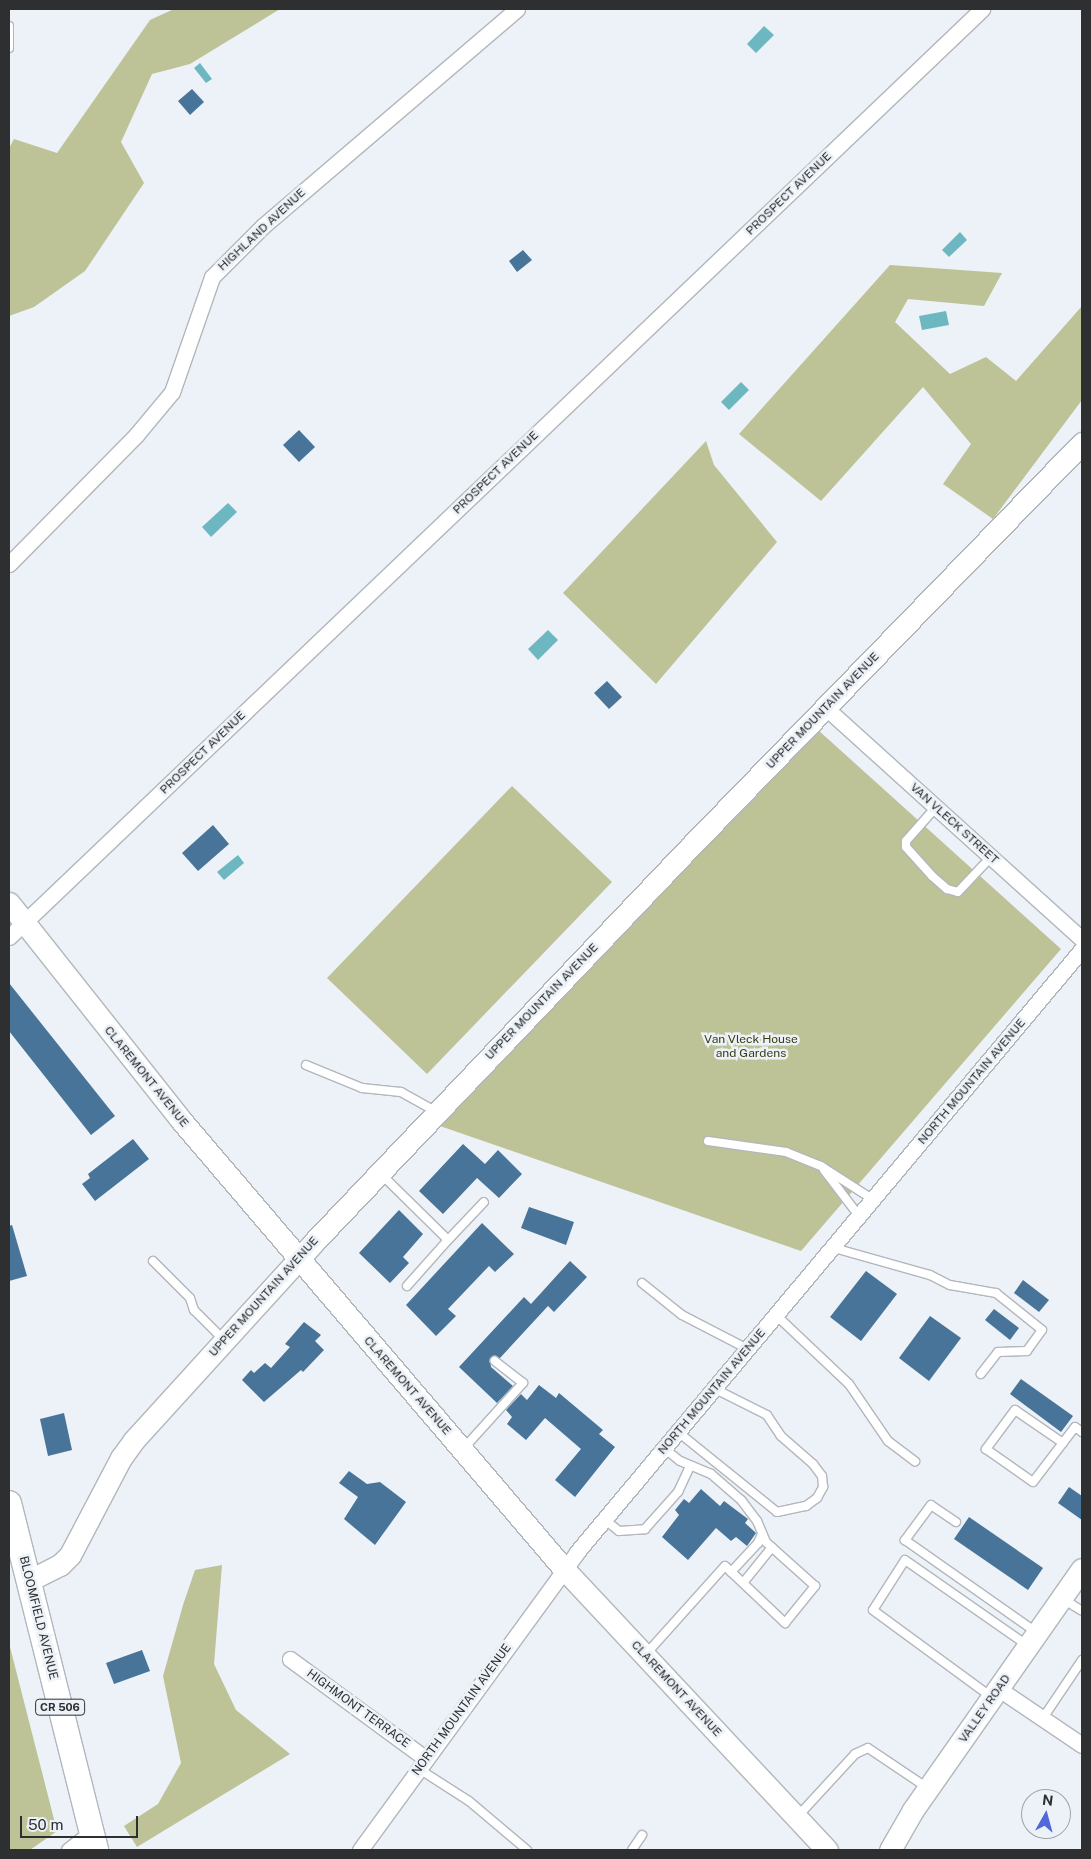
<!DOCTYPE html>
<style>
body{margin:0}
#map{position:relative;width:1091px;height:1859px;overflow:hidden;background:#ecf2f7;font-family:"Public Sans",sans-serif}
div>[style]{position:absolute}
.green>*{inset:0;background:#bdc297}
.water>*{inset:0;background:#6db8c0}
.building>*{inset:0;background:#477498}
.roads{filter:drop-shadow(1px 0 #b2b7bc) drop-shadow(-1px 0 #b2b7bc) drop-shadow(0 1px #b2b7bc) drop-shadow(0 -1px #b2b7bc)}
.lane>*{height:8px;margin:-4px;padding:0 4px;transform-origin:4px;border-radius:4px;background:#fff}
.street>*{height:15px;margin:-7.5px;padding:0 7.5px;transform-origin:7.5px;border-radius:7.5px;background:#fff}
.secondary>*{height:21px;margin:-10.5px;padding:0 10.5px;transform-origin:10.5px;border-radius:10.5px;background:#fff}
.primary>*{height:24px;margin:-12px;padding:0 12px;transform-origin:12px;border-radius:12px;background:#fff}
span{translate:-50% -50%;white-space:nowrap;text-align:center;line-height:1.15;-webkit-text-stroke:5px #ecf2f7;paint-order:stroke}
.shield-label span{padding:1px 4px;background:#ecf2f7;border:1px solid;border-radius:4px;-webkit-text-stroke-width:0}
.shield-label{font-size:11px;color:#2d2f31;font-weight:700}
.street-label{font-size:12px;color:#2d2f31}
.park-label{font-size:12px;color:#383b0f}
.frame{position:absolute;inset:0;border:10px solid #2d2f31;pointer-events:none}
.north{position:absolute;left:1021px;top:1789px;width:50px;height:50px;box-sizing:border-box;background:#ecf2f7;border:1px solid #a0a4a8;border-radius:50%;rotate:7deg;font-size:14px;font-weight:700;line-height:20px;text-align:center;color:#2d2f31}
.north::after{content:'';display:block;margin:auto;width:18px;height:22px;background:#5167dc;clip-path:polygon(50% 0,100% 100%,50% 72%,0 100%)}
.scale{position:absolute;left:20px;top:1816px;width:118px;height:22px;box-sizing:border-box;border:2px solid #2d2f31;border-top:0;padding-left:6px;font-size:15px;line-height:18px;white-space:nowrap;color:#2d2f31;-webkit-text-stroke:4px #ecf2f7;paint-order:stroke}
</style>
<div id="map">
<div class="green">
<div style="clip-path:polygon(174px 9px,280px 9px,190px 64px,152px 74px,121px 142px,144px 183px,85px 271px,34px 307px,9px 316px,9px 148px,14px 139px,57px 153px,150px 20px)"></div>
<div style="clip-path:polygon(890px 265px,1002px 273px,984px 306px,908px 299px,895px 322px,950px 374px,986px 357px,1016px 381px,1082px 306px,1082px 400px,993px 519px,943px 484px,971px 444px,923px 387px,821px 501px,739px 434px)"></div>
<div style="clip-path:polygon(706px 441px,714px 465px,777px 542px,656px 684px,563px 593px)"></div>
<div style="clip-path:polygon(818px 730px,1061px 949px,801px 1251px,440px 1126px)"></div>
<div style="clip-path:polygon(512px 786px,612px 882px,427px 1074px,327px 978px)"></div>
<div style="clip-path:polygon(222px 1565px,214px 1664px,236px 1710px,290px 1754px,137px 1847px,124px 1826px,158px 1804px,181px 1763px,163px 1676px,183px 1605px,195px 1570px)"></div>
<div style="clip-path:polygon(9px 1643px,57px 1831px,30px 1850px,9px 1850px)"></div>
</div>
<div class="water">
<div style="clip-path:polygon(764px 26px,774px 35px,756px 53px,747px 44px)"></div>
<div style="clip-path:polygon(200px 63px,212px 79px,206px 83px,194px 68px)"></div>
<div style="clip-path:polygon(960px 232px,967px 240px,949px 257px,942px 250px)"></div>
<div style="clip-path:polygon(946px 311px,949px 325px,922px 330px,919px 316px)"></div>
<div style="clip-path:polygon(741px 382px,749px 390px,729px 410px,721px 402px)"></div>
<div style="clip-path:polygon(228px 503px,237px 512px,211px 537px,202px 527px)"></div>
<div style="clip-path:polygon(548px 630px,558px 640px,538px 660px,528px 649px)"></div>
<div style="clip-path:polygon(238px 855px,244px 863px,224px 880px,217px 872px)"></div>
</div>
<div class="building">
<div style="clip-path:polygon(192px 89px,204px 102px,190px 115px,178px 101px)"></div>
<div style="clip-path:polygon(523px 250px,532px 260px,517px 272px,509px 261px)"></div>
<div style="clip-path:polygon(299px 430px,315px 447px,299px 462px,283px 445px)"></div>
<div style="clip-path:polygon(607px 681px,622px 697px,609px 709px,594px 693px)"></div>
<div style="clip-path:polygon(213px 825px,229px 844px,198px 871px,182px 853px)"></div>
<div style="clip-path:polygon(9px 983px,115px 1116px,91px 1135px,9px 1031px)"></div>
<div style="clip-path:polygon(133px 1139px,149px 1159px,95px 1201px,82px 1184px,90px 1178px,88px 1174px)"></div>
<div style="clip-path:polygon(463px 1144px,485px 1164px,498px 1150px,522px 1174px,499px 1198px,477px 1178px,443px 1214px,419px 1191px)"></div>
<div style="clip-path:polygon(529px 1207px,574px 1222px,566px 1245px,521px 1228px)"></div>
<div style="clip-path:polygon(399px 1210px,423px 1234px,403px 1257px,409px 1263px,390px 1283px,359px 1253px)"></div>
<div style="clip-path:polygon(482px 1223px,514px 1254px,495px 1272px,489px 1266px,448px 1309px,456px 1316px,436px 1336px,406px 1305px)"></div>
<div style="clip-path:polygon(12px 1225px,27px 1276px,9px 1281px,9px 1226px)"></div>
<div style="clip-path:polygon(570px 1261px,587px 1277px,554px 1312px,548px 1306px,500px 1358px,490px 1358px,491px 1367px,513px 1386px,497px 1403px,459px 1367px,524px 1297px,531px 1304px)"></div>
<div style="clip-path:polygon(866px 1271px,897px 1294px,861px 1341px,830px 1317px)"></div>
<div style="clip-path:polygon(1023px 1280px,1049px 1300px,1039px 1312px,1014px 1293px)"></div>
<div style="clip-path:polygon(994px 1309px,1019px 1328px,1010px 1340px,985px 1320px)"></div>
<div style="clip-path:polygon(930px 1316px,961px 1338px,929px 1381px,899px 1358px)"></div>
<div style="clip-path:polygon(304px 1322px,321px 1335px,315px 1341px,324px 1350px,303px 1372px,301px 1370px,264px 1402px,242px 1380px,251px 1370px,254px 1373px,265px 1363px,271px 1368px,290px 1347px,285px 1344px)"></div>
<div style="clip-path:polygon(1021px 1379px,1073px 1416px,1061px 1432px,1010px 1394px)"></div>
<div style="clip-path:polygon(539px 1385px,556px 1398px,559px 1393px,603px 1430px,599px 1434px,615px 1447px,575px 1497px,555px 1480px,581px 1449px,545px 1418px,526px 1440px,507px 1424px,512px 1417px,506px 1410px,521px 1394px,527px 1400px)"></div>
<div style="clip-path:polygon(64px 1413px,72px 1450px,48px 1456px,40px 1419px)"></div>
<div style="clip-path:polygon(349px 1471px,367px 1484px,380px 1482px,406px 1502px,375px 1545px,344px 1519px,358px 1497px,339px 1483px)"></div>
<div style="clip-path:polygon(1069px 1487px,1082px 1496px,1082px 1520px,1058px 1503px)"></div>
<div style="clip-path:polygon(701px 1489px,720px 1506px,724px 1501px,748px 1519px,745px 1523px,756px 1533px,747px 1546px,736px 1537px,731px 1541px,716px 1528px,688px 1560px,662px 1537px,679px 1515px,675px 1510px,684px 1499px,689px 1503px)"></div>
<div style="clip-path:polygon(969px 1517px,1043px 1568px,1028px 1590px,954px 1539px)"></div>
<div style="clip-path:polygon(142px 1650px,150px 1671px,114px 1684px,106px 1663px)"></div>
</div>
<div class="roads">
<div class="lane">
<div style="left:9px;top:26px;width:22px;rotate:90deg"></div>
<div style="left:936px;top:807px;width:45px;rotate:131.4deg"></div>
<div style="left:906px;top:841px;width:6px;rotate:90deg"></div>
<div style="left:906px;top:847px;width:39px;rotate:48deg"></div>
<div style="left:932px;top:876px;width:20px;rotate:41deg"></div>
<div style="left:947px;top:889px;width:11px;rotate:15deg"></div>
<div style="left:958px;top:892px;width:48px;rotate:-46.7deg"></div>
<div style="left:306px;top:1065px;width:61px;rotate:22.3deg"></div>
<div style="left:362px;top:1088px;width:39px;rotate:6deg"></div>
<div style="left:401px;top:1092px;width:41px;rotate:29.1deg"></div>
<div style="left:708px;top:1141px;width:79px;rotate:8deg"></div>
<div style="left:786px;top:1152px;width:38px;rotate:22deg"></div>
<div style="left:821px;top:1166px;width:63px;rotate:32.7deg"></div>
<div style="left:824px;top:1170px;width:58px;rotate:52.7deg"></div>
<div style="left:380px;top:1173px;width:95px;rotate:44.6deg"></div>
<div style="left:448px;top:1240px;width:52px;rotate:-46.5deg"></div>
<div style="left:834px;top:1248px;width:100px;rotate:15.7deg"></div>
<div style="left:930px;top:1275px;width:22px;rotate:27deg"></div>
<div style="left:950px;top:1285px;width:47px;rotate:9.9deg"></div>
<div style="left:996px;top:1293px;width:59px;rotate:38.8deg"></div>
<div style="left:1042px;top:1330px;width:26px;rotate:126deg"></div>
<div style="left:1027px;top:1351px;width:29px;rotate:178deg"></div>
<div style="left:998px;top:1352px;width:28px;rotate:128deg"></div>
<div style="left:153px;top:1261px;width:52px;rotate:45deg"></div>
<div style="left:190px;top:1298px;width:13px;rotate:72deg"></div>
<div style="left:194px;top:1310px;width:41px;rotate:45deg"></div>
<div style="left:642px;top:1283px;width:51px;rotate:38.7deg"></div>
<div style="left:682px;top:1315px;width:74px;rotate:27.3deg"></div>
<div style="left:407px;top:1286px;width:62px;rotate:-48.3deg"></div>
<div style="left:777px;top:1316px;width:99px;rotate:43.4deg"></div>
<div style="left:849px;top:1384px;width:69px;rotate:55.6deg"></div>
<div style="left:888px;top:1441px;width:34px;rotate:37deg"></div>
<div style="left:678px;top:1432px;width:127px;rotate:38.9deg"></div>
<div style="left:777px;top:1512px;width:30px;rotate:-12deg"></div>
<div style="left:806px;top:1506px;width:14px;rotate:-36deg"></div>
<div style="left:817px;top:1498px;width:13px;rotate:-61deg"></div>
<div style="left:823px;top:1487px;width:11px;rotate:-95deg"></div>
<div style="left:822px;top:1476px;width:15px;rotate:-127deg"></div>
<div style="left:813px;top:1464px;width:43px;rotate:-138.8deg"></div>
<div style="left:781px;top:1436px;width:25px;rotate:-124deg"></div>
<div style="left:767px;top:1415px;width:58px;rotate:-153.4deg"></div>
<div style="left:1063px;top:1443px;width:58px;rotate:-145.5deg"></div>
<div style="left:1015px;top:1410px;width:49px;rotate:126.6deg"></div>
<div style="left:986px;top:1449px;width:57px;rotate:35.1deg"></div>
<div style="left:1033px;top:1482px;width:69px;rotate:-52.6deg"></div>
<div style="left:1075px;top:1427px;width:9px;rotate:36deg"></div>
<div style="left:464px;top:1448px;width:88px;rotate:-47.8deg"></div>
<div style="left:523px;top:1383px;width:36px;rotate:-142deg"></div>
<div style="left:604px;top:1519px;width:19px;rotate:39deg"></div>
<div style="left:619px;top:1531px;width:26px;rotate:-4deg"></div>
<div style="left:645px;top:1529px;width:50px;rotate:-48.3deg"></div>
<div style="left:678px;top:1492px;width:29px;rotate:-65deg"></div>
<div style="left:956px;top:1522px;width:30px;rotate:-146deg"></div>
<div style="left:931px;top:1505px;width:44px;rotate:126.6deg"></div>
<div style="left:905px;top:1540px;width:160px;rotate:35.1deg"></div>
<div style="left:731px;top:1572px;width:40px;rotate:-47deg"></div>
<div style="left:758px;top:1543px;width:10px;rotate:-66deg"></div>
<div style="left:743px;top:1583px;width:46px;rotate:-51.1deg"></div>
<div style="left:1063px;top:1599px;width:22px;rotate:32deg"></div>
<div style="left:646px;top:1654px;width:118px;rotate:-48.1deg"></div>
<div style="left:725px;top:1566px;width:83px;rotate:43.5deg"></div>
<div style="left:785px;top:1623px;width:48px;rotate:-51deg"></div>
<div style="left:815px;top:1586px;width:66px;rotate:-138.1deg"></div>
<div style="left:766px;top:1542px;width:23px;rotate:-113deg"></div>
<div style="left:757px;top:1521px;width:26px;rotate:-127deg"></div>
<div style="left:741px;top:1500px;width:40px;rotate:-139deg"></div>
<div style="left:711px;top:1474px;width:34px;rotate:-157deg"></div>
<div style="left:680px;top:1461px;width:21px;rotate:-141deg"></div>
<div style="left:990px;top:1696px;width:145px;rotate:-143.7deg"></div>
<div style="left:873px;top:1610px;width:59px;rotate:-57.4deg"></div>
<div style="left:905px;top:1560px;width:149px;rotate:34.9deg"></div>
<div style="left:1043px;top:1718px;width:70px;rotate:-56.1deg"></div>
<div style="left:419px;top:1769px;width:59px;rotate:32.6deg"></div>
<div style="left:469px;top:1801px;width:76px;rotate:40.2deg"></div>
<div style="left:798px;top:1816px;width:84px;rotate:-47.4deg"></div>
<div style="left:855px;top:1754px;width:14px;rotate:-25deg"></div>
<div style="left:868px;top:1748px;width:70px;rotate:33.9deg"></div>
<div style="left:632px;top:1850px;width:18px;rotate:-56deg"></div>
</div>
<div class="street">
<div style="left:9px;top:564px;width:182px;rotate:-45.4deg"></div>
<div style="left:137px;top:434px;width:55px;rotate:-50.2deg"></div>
<div style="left:172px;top:392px;width:122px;rotate:-70.8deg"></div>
<div style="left:212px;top:277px;width:72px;rotate:-45deg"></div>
<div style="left:263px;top:226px;width:334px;rotate:-40.5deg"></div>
<div style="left:826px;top:708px;width:345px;rotate:42.1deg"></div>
<div style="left:9px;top:937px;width:1345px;rotate:-43.64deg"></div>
<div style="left:290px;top:1659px;width:169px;rotate:36.3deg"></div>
<div style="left:999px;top:1689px;width:100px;rotate:34deg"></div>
<div style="left:69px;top:1850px;width:28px;rotate:-38deg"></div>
<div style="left:360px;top:1850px;width:369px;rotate:-53.9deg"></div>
<div style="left:577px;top:1552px;width:787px;rotate:-50.05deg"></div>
</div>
<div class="secondary">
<div style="left:9px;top:903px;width:275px;rotate:51.6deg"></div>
<div style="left:180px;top:1119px;width:592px;rotate:49.52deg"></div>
<div style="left:564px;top:1569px;width:385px;rotate:46.9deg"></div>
<div style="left:30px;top:1580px;width:34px;rotate:-27deg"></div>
<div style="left:60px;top:1565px;width:14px;rotate:-45deg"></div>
<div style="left:70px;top:1555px;width:110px;rotate:-62.3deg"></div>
<div style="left:121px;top:1458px;width:22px;rotate:-54deg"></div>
<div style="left:134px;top:1440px;width:266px;rotate:-47.7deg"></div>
<div style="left:313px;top:1243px;width:544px;rotate:-46.42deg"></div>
<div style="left:688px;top:849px;width:566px;rotate:-45.86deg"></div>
<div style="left:890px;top:1850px;width:46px;rotate:-60.1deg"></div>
<div style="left:913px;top:1810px;width:294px;rotate:-55deg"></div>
</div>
<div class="primary">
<div style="left:9px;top:1503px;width:358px;rotate:75.9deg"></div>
</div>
</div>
<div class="shield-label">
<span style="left:60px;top:1707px">CR 506</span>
</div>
<div class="street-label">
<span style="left:789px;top:194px;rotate:-44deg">PROSPECT AVENUE</span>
<span style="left:262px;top:230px;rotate:-43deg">HIGHLAND AVENUE</span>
<span style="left:496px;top:473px;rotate:-44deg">PROSPECT AVENUE</span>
<span style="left:823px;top:711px;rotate:-46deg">UPPER MOUNTAIN AVENUE</span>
<span style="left:203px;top:753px;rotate:-44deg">PROSPECT AVENUE</span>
<span style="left:954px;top:824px;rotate:42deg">VAN VLECK STREET</span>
<span style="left:542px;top:1002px;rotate:-46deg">UPPER MOUNTAIN AVENUE</span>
<span style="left:146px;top:1077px;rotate:51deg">CLAREMONT AVENUE</span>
<span style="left:972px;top:1082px;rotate:-50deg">NORTH MOUNTAIN AVENUE</span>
<span style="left:264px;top:1297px;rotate:-48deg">UPPER MOUNTAIN AVENUE</span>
<span style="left:407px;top:1386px;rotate:49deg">CLAREMONT AVENUE</span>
<span style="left:712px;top:1392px;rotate:-50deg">NORTH MOUNTAIN AVENUE</span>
<span style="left:38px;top:1618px;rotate:76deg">BLOOMFIELD AVENUE</span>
<span style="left:676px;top:1689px;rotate:47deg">CLAREMONT AVENUE</span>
<span style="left:358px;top:1709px;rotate:36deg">HIGHMONT TERRACE</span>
<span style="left:985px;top:1709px;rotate:-55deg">VALLEY ROAD</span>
<span style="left:462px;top:1710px;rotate:-54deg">NORTH MOUNTAIN AVENUE</span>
</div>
<div class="park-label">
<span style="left:751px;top:1047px">Van Vleck House<br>and Gardens</span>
</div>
<div class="frame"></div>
<div class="north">N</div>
<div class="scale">50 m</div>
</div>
